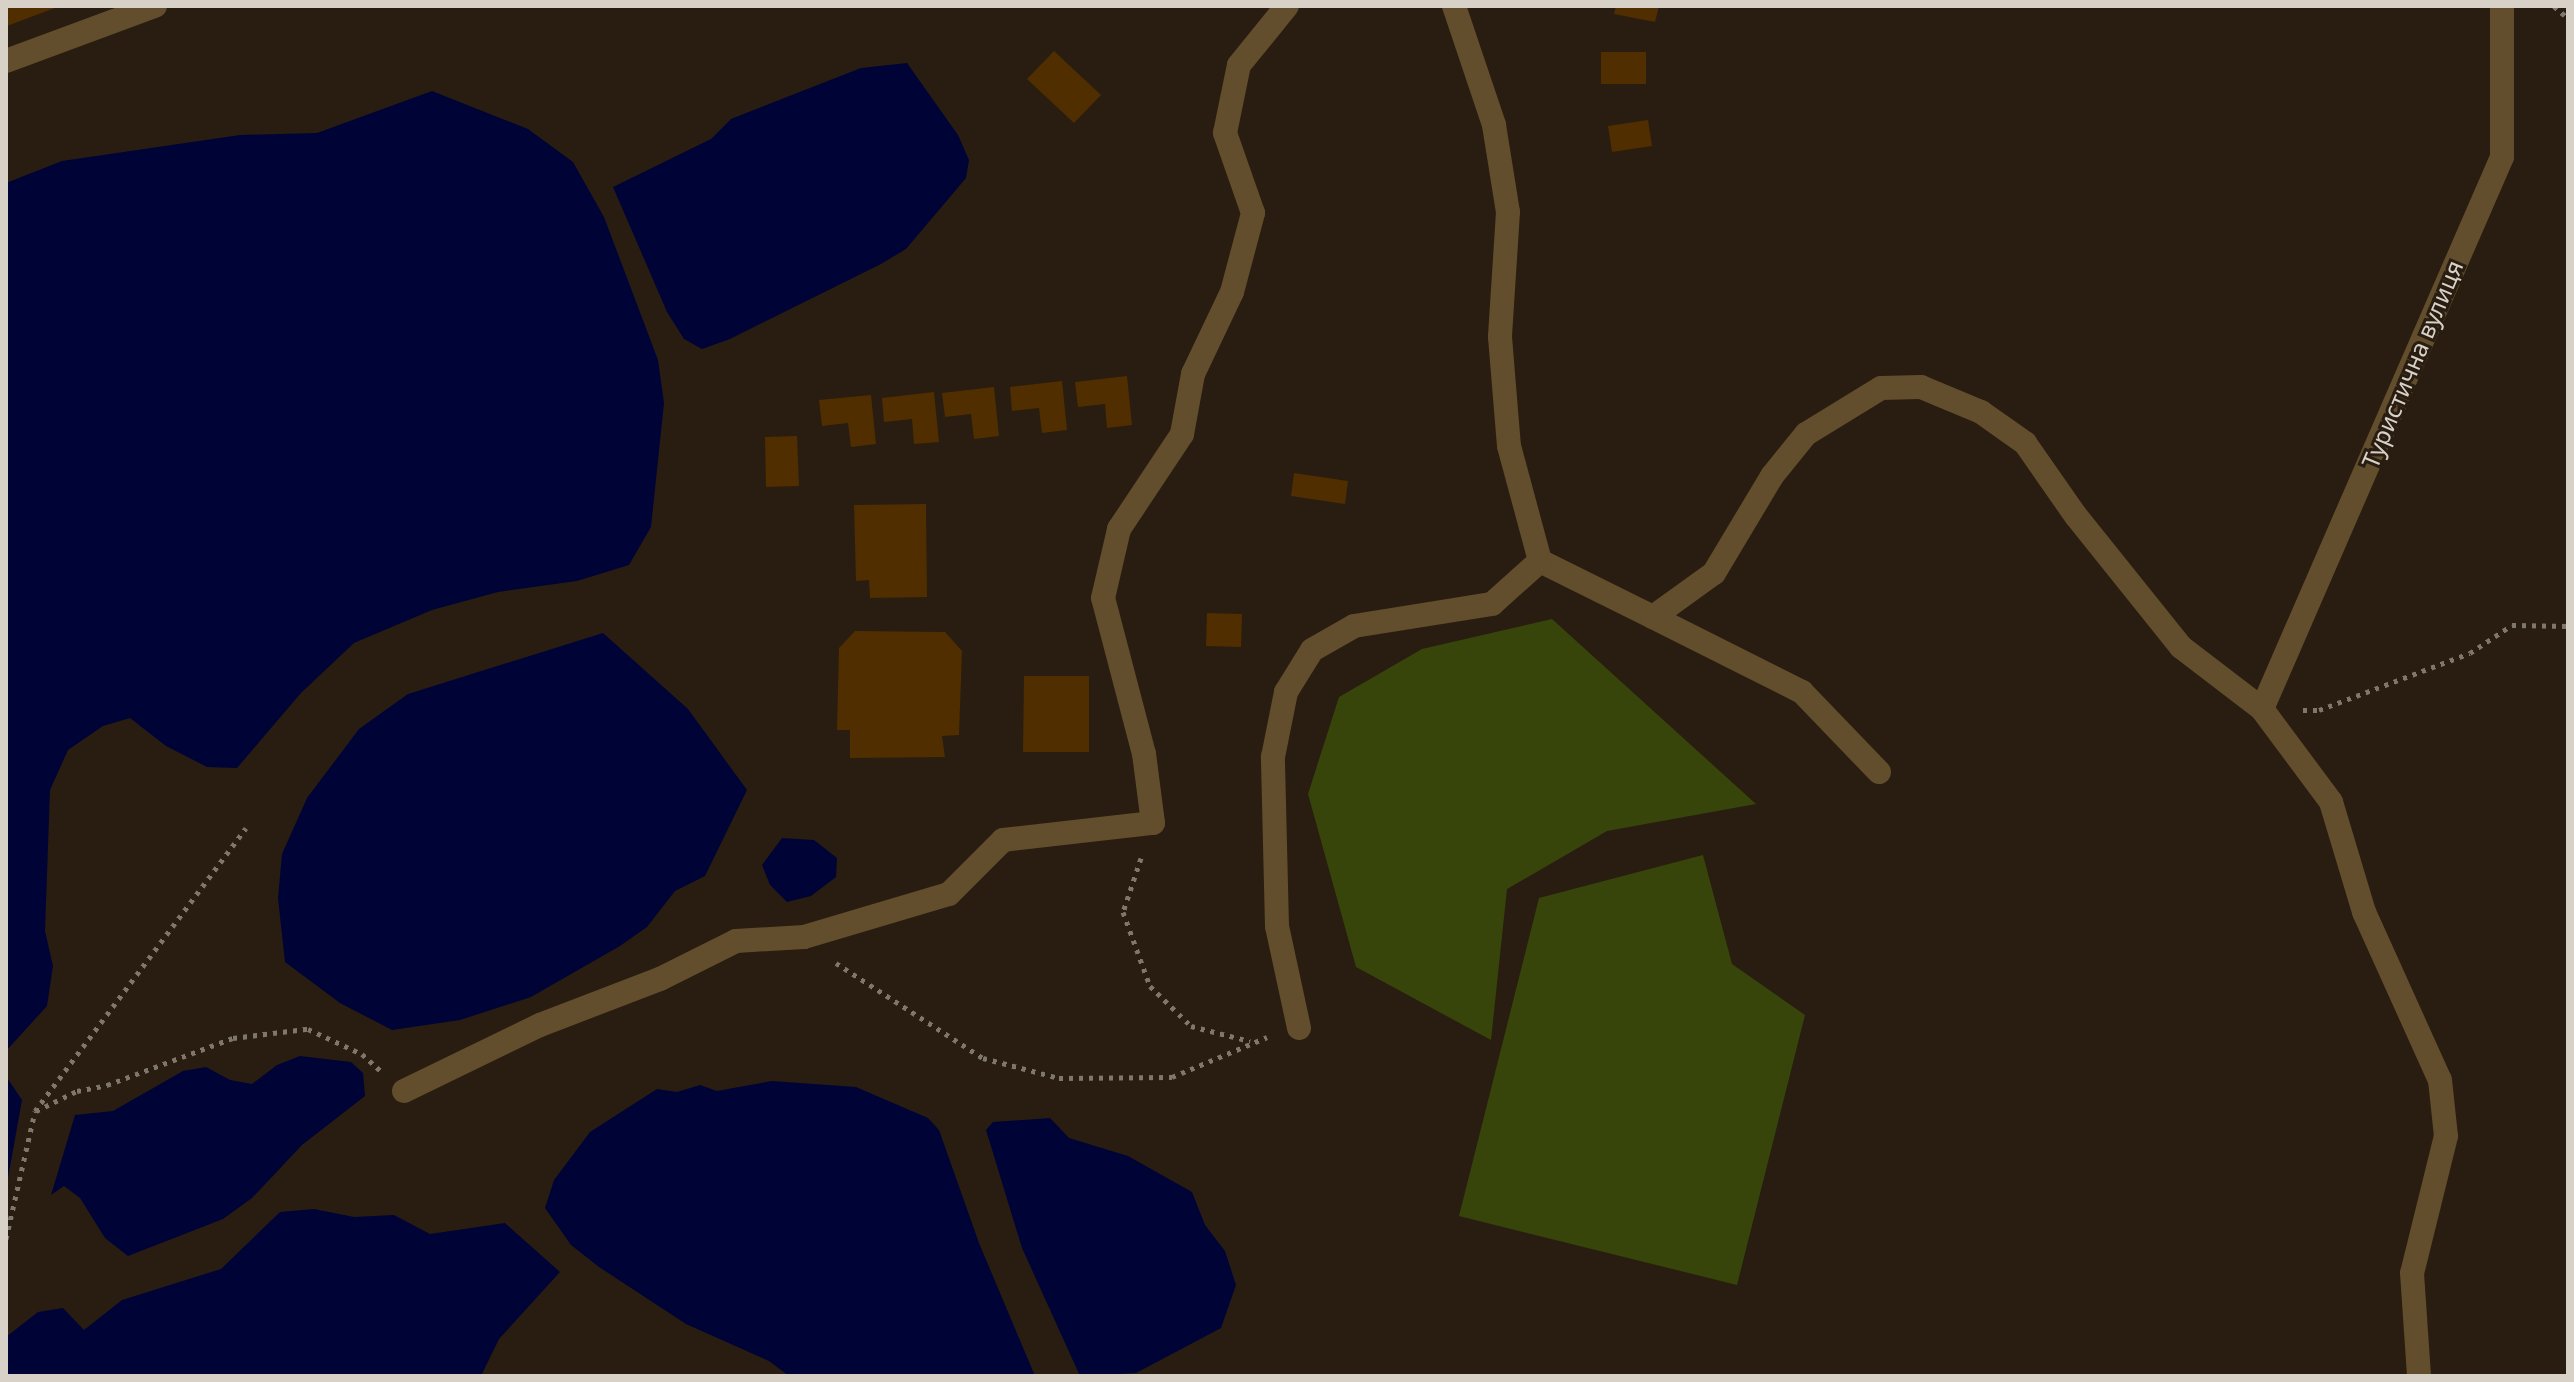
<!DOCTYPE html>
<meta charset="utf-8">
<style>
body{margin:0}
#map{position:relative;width:2574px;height:1382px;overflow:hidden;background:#281d10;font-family:"Noto Sans",sans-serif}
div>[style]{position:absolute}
.green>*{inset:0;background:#37450b}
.water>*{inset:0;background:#000335}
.building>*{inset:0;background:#502e00}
.path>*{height:5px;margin-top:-2.5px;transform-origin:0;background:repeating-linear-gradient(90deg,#80776c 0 4px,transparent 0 10px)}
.minor>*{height:24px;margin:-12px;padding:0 12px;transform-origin:12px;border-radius:12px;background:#624d2c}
span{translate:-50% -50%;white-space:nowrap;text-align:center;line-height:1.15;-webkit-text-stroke:6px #281d10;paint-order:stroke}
.street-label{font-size:24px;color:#d8d1c8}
.frame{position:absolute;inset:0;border:8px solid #d8d1c8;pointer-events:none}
</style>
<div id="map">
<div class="green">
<div style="clip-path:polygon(1552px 619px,1756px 804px,1607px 831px,1507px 889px,1491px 1040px,1356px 967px,1308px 794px,1339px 697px,1422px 649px)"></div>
<div style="clip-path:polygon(1703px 855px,1732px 964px,1805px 1015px,1737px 1285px,1459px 1216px,1539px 898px)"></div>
</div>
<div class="water">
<div style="clip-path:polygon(907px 63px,958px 135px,969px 160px,966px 178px,906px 249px,881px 264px,730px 339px,702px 349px,684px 339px,667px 312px,613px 187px,711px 139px,731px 119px,861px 68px)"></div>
<div style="clip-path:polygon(432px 91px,528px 129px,573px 162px,604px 217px,658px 360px,664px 403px,651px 527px,629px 565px,577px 581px,498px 592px,432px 610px,354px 643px,301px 693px,237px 768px,207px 767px,166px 746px,130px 718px,103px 726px,68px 750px,50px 790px,45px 931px,53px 966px,47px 1006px,6px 1051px,6px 183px,62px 161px,240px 135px,317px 133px)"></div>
<div style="clip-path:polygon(603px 633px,688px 709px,747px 790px,705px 876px,675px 891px,647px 927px,620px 946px,531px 997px,460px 1020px,392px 1030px,340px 1003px,285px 962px,278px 898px,282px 854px,307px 798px,359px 729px,408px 694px)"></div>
<div style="clip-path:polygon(782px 838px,814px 840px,837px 858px,836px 877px,811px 896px,787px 902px,770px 885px,762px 865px)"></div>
<div style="clip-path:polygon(300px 1056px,351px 1062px,363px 1073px,365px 1096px,302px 1145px,252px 1198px,223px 1219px,128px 1256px,105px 1238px,80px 1198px,64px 1186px,51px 1195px,75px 1115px,113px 1111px,183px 1071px,206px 1067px,230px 1080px,252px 1084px,277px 1065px)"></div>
<div style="clip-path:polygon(6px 1076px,22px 1100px,6px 1189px)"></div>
<div style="clip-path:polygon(772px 1081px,856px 1087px,928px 1118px,939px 1130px,979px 1243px,1035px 1376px,789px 1376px,769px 1361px,686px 1324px,599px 1267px,571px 1245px,545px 1208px,554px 1180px,590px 1132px,657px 1089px,677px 1092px,700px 1085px,717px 1091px)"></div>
<div style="clip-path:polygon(1050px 1118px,1069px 1138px,1128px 1156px,1192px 1192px,1205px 1225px,1225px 1251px,1236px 1285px,1221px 1328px,1136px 1373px,1080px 1376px,1022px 1248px,986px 1130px,993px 1122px)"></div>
<div style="clip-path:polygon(314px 1209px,354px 1217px,394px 1215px,430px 1234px,505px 1223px,560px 1272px,499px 1339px,481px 1376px,6px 1376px,6px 1337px,38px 1312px,63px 1308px,84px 1330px,122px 1300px,221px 1269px,280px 1212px)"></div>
</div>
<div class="building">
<div style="clip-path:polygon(6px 6px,60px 6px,7px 26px)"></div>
<div style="clip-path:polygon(1616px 6px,1659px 6px,1655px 22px,1614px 14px)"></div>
<div style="clip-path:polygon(1054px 51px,1101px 95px,1074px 123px,1027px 79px)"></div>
<div style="clip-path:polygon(1601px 52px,1646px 52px,1646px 84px,1601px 84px)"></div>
<div style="clip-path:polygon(1648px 120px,1652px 146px,1612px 152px,1608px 126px)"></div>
<div style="clip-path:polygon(1127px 376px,1132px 425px,1107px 428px,1105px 404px,1078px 407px,1075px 382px)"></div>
<div style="clip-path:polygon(1062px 381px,1067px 430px,1042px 433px,1039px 408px,1012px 411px,1010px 387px)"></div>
<div style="clip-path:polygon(994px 387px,999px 436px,974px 439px,971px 414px,945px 417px,942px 393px)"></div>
<div style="clip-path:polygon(934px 392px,939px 442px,914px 444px,912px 419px,884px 422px,882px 398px)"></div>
<div style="clip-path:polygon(871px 395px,876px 444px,851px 447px,848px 423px,822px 426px,819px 400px)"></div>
<div style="clip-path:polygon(797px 436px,799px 486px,766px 487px,765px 437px)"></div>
<div style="clip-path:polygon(1294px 473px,1348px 481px,1345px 504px,1291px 496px)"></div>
<div style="clip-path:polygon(926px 504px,927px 597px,870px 598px,869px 580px,856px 581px,854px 505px)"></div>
<div style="clip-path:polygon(1207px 613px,1242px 614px,1241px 647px,1206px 646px)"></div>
<div style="clip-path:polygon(855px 631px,945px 632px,962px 651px,959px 735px,942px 736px,945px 757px,850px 758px,850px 730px,837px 730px,839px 648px)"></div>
<div style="clip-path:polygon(1024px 676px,1089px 676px,1089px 752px,1023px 752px)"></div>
</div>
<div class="path">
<div style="left:2554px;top:6px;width:18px;rotate:41deg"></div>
<div style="left:2303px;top:710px;width:16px"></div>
<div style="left:2319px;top:710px;width:161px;rotate:-20.7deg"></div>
<div style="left:2470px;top:653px;width:50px;rotate:-33.7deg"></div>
<div style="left:2512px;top:625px;width:56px;rotate:1deg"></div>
<div style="left:1141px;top:858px;width:57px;rotate:108.4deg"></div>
<div style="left:1123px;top:912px;width:79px;rotate:70deg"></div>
<div style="left:1150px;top:986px;width:57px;rotate:44.3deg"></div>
<div style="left:1191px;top:1026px;width:61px;rotate:14.3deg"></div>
<div style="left:836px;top:963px;width:175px;rotate:32.9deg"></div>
<div style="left:983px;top:1058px;width:79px;rotate:14.7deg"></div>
<div style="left:1059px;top:1078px;width:113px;rotate:-0.5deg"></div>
<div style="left:1172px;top:1077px;width:103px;rotate:-22.8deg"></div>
<div style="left:36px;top:1111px;width:46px;rotate:-26deg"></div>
<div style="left:77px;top:1091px;width:31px;rotate:-11deg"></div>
<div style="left:107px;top:1085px;width:134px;rotate:-20.5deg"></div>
<div style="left:233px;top:1038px;width:40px;rotate:-7.1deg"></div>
<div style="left:273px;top:1033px;width:35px;rotate:-7deg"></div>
<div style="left:308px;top:1029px;width:60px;rotate:24.8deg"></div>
<div style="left:362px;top:1054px;width:24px;rotate:42deg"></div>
<div style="left:6px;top:1239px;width:131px;rotate:-77.2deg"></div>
<div style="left:35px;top:1111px;width:353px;rotate:-53.3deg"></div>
</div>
<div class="minor">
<div style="left:1454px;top:6px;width:126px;rotate:71.4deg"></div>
<div style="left:1494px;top:125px;width:88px;rotate:80.9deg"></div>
<div style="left:1508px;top:212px;width:125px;rotate:93.7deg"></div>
<div style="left:1500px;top:337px;width:109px;rotate:85.3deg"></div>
<div style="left:1509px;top:446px;width:119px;rotate:74.9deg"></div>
<div style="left:1540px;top:561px;width:126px;rotate:26.4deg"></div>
<div style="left:6px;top:61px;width:159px;rotate:-20.3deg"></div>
<div style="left:2262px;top:709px;width:602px;rotate:-66.5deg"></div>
<div style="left:2502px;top:157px;width:151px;rotate:-90deg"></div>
<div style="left:1879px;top:772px;width:111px;rotate:-133.9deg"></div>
<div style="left:1802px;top:692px;width:167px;rotate:-153.3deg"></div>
<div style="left:1653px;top:617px;width:75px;rotate:-35.8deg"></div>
<div style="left:1714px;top:573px;width:113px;rotate:-59.1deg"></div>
<div style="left:1772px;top:476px;width:54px;rotate:-51deg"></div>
<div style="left:1806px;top:434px;width:88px;rotate:-31.5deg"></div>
<div style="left:1881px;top:388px;width:40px;rotate:-1.4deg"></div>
<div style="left:1921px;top:387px;width:65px;rotate:22.6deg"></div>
<div style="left:1981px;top:412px;width:54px;rotate:35.2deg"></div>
<div style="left:2025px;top:443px;width:89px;rotate:55.1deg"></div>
<div style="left:2076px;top:516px;width:168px;rotate:51.3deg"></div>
<div style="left:2181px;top:647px;width:102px;rotate:37.4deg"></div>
<div style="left:2262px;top:709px;width:116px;rotate:53.4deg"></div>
<div style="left:2331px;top:802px;width:115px;rotate:73.3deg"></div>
<div style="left:2364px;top:912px;width:184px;rotate:65.7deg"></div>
<div style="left:2440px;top:1080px;width:56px;rotate:83.9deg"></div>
<div style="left:2446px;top:1136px;width:141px;rotate:103.9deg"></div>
<div style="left:2412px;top:1273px;width:103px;rotate:86.1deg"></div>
<div style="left:1299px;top:1028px;width:104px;rotate:-102.2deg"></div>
<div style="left:1277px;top:926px;width:169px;rotate:-91.4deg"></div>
<div style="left:1273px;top:757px;width:66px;rotate:-78.7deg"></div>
<div style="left:1286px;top:692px;width:49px;rotate:-58.2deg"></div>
<div style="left:1312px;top:650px;width:48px;rotate:-29.7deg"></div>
<div style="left:1354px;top:626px;width:140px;rotate:-9.1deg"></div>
<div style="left:1492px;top:604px;width:64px;rotate:-41.9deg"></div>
<div style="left:404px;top:1091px;width:151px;rotate:-25.9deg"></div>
<div style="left:540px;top:1025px;width:129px;rotate:-21deg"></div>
<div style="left:660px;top:979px;width:85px;rotate:-26.6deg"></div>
<div style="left:736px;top:941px;width:68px;rotate:-3.4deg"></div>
<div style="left:804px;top:937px;width:151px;rotate:-16.5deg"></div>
<div style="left:949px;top:894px;width:76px;rotate:-45deg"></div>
<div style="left:1003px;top:840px;width:151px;rotate:-6.5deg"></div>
<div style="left:1153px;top:823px;width:70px;rotate:-97.4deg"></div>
<div style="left:1144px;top:754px;width:161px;rotate:-104.7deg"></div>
<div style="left:1103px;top:598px;width:71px;rotate:-76.9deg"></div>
<div style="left:1119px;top:529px;width:114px;rotate:-56.4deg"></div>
<div style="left:1182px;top:434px;width:61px;rotate:-79.6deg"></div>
<div style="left:1193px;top:374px;width:91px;rotate:-64.6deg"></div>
<div style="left:1232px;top:292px;width:82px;rotate:-75.1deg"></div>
<div style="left:1253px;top:213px;width:85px;rotate:-109.3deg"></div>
<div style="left:1225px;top:133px;width:69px;rotate:-78.4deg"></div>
<div style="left:1239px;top:65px;width:76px;rotate:-50.9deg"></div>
</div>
<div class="street-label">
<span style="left:2412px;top:364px;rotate:-67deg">Туристична вулиця</span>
</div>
<div class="frame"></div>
</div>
